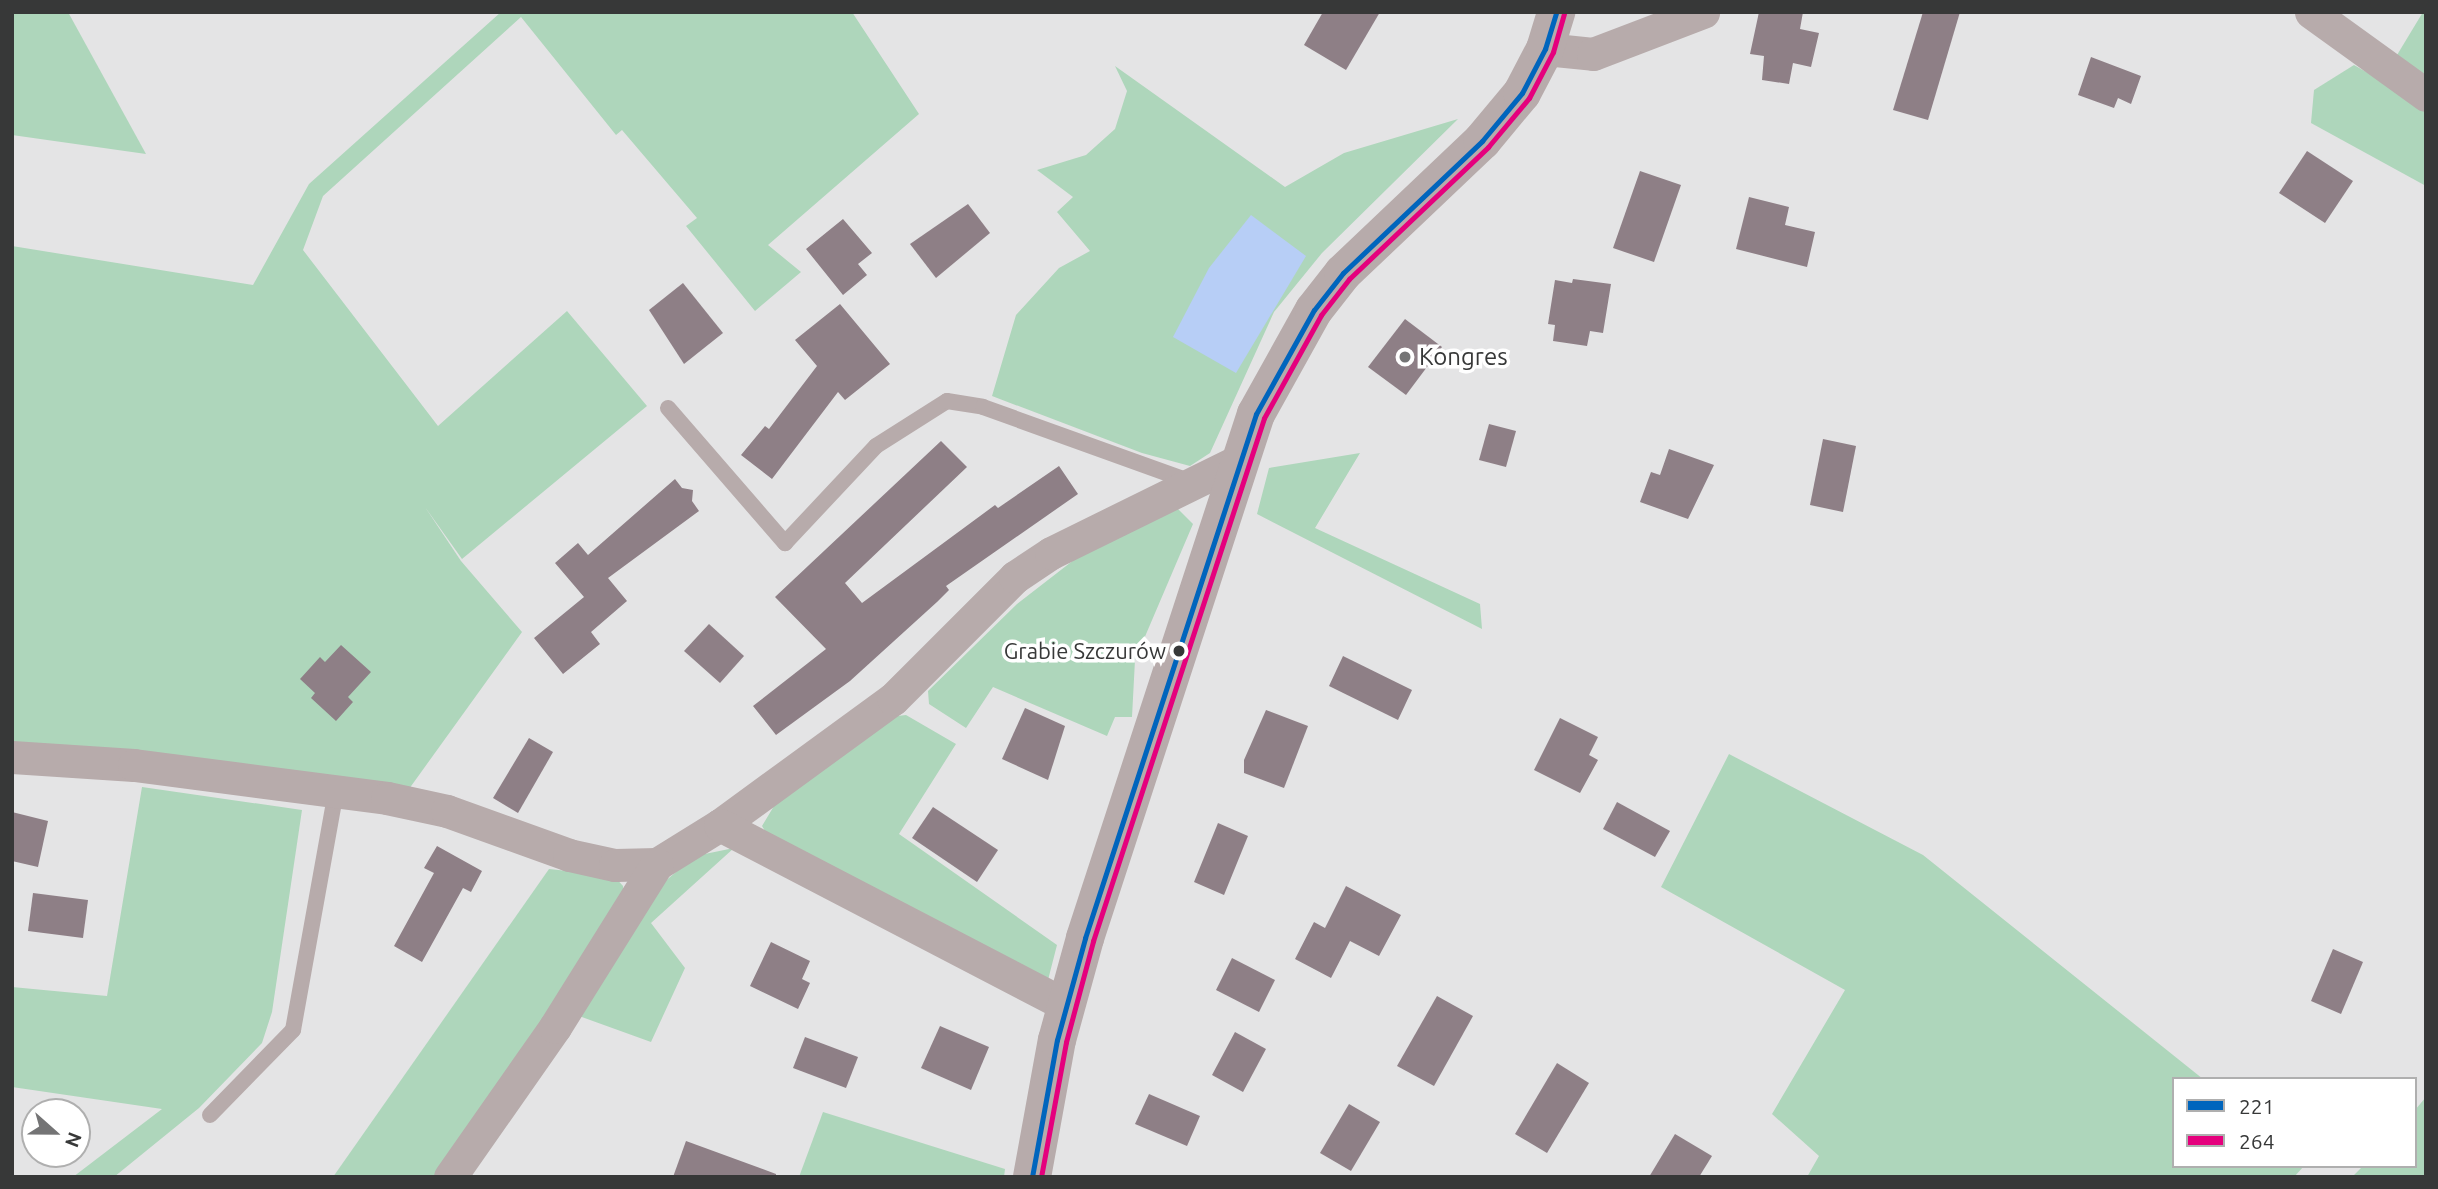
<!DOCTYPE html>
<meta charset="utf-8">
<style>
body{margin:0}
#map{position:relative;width:2438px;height:1189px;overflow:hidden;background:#e4e4e5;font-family:Ubuntu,sans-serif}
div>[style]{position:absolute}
.green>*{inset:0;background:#aed6bb}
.water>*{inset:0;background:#b7cef6}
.building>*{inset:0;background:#8e7f86}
.service>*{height:16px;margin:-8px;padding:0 8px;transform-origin:8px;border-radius:8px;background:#b7abab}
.minor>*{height:33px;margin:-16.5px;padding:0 16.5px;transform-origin:16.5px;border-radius:16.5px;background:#b7abab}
.tertiary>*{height:38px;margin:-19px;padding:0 19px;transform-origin:19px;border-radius:19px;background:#b7abab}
.bus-1>*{height:5px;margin:-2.5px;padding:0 2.5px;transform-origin:2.5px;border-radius:2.5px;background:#0065bd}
.bus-2>*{height:5px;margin:-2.5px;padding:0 2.5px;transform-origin:2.5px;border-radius:2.5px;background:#e5007d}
.dots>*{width:19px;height:19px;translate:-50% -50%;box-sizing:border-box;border:4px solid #fff;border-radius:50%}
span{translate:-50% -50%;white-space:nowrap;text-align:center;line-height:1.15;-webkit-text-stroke:7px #fff;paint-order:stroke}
.bus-label{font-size:22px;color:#373838}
.right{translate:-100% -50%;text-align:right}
.poi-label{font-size:24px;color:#373838}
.left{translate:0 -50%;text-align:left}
.frame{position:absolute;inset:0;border:14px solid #373838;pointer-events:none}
.legend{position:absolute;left:2172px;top:1077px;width:245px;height:91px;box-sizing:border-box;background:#fff;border:2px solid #afafaf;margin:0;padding:9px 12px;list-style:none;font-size:21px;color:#373838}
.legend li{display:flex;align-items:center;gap:14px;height:35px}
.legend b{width:35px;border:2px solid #afafaf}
.north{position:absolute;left:21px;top:1098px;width:70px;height:70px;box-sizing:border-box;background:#fff;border:2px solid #afafaf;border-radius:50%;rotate:111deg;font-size:19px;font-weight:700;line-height:28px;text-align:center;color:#373838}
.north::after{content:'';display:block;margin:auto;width:24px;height:32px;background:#747475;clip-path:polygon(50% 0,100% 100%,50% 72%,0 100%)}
</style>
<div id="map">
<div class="green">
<div style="clip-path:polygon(12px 12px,68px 12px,146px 154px,12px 135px)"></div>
<div style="clip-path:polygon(501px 12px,852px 12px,919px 114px,768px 245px,801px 272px,755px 311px,686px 226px,697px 218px,622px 130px,616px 135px,521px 17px,323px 196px,303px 250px,438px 426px,567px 311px,647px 406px,462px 559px,425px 507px,461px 561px,522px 632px,409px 789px,12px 746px,12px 246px,253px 285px,309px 184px)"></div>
<div style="clip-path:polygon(2423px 12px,2426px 12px,2426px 81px,2394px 60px)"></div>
<div style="clip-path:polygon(2354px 65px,2426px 106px,2426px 186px,2311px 123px,2314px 90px)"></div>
<div style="clip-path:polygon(1115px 66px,1285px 187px,1344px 153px,1458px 119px,1322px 253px,1274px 312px,1210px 453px,1190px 466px,1142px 453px,992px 396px,1016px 315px,1059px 268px,1090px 251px,1057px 212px,1073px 197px,1037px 170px,1086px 155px,1115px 129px,1127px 91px)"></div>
<div style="clip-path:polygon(1360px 453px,1315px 528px,1480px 604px,1482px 629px,1257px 514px,1269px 468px)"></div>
<div style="clip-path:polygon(1177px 508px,1193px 524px,1135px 660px,1132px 717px,1115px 717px,1107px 736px,993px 687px,966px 728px,929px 704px,928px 691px,1017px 604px,1097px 542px)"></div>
<div style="clip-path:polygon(906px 715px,956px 744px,899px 834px,1057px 945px,1048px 980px,768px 836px,762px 826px,774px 806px,889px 717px)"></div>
<div style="clip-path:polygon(1729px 754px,1923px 855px,2203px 1079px,2174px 1079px,2174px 1166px,2304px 1166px,2294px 1177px,1807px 1177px,1819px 1156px,1772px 1114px,1845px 990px,1661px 887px)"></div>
<div style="clip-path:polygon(142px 787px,302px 810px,272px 1012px,262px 1043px,199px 1108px,114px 1177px,73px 1177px,162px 1109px,12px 1087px,12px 987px,107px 996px)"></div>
<div style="clip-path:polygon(734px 848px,651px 923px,685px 968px,651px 1042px,579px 1016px,657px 888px,695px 856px)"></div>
<div style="clip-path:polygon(549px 869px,614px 876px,623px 886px,624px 900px,438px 1177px,333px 1177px)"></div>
<div style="clip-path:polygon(2426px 1097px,2426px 1177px,2352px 1177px,2363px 1166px,2415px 1166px,2415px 1110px)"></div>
<div style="clip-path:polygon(823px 1112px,1005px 1169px,1004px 1177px,799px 1177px)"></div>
</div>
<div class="water">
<div style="clip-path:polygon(1251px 215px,1306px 256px,1236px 373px,1173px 337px,1209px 268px)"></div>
</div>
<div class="building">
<div style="clip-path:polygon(1323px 12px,1380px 12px,1346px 70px,1304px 45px)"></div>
<div style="clip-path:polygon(1759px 12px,1803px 12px,1800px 29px,1819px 33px,1811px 67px,1793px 63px,1789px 84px,1762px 80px,1764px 56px,1750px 54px)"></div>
<div style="clip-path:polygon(1923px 12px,1960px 12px,1928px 120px,1893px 110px)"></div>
<div style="clip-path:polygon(2091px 57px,2141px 76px,2131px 104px,2118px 98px,2114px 108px,2078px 95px)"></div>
<div style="clip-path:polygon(2307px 151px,2353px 181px,2325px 223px,2279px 193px)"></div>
<div style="clip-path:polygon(1640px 171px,1681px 185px,1654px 262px,1613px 248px)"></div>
<div style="clip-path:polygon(1749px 197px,1789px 207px,1785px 225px,1815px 232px,1807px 267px,1736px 249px)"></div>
<div style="clip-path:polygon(968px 204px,990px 233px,936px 278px,910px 244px)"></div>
<div style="clip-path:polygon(843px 219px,872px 253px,858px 264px,867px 275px,843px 295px,806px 249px)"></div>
<div style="clip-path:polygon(1573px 279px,1611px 284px,1603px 333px,1590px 331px,1587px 346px,1553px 341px,1555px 325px,1548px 324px,1555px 280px,1572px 283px)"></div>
<div style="clip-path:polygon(683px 283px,723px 333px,684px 364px,649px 310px)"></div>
<div style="clip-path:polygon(840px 304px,890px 364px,845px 400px,838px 392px,772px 479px,741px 455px,765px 426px,769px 429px,817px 366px,795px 340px)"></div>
<div style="clip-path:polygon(1405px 319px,1442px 347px,1406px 395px,1368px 367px)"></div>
<div style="clip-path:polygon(1489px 424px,1516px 431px,1506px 467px,1479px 460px)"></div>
<div style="clip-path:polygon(1823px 439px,1856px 446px,1843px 512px,1810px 505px)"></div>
<div style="clip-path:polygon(941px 441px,967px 467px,845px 583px,862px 603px,995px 505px,998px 508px,1059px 466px,1078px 494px,946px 586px,949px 590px,937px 602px,850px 681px,776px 735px,753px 706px,826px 649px,775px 597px)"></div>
<div style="clip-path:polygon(1669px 449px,1714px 465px,1688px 519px,1640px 502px,1651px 472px,1660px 475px)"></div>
<div style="clip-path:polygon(675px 479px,682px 488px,693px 490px,692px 501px,699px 511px,608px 578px,627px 601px,591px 632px,600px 644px,563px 674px,534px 638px,584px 597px,555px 563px,578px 543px,588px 555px)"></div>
<div style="clip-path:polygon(709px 624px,744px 656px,720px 683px,684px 651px)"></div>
<div style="clip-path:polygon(341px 645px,371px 672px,348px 697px,353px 702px,336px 721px,311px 698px,315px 693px,300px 679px,320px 657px,325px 662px)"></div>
<div style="clip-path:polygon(1343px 656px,1412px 690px,1398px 720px,1329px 686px)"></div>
<div style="clip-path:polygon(1025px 708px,1065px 726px,1048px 780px,1002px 759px)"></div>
<div style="clip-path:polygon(1266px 710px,1308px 726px,1284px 788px,1244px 773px,1244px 760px)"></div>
<div style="clip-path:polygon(1560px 718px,1598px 737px,1589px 755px,1598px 760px,1580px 793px,1534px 770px)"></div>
<div style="clip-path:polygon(529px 738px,553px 752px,518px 813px,493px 798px)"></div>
<div style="clip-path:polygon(1617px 802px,1670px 831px,1655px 857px,1603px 829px)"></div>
<div style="clip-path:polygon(933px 807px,998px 850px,977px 882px,912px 838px)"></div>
<div style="clip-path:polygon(12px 812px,48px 821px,38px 867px,12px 861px)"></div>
<div style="clip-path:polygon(1218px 823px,1248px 836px,1224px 895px,1194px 882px)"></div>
<div style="clip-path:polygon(437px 846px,482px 871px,471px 892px,463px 888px,422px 962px,394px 946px,434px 873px,424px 868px)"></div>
<div style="clip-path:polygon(1346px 886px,1401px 915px,1379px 956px,1350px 941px,1331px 978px,1295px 959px,1314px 922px,1325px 928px)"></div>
<div style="clip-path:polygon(33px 893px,88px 900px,83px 938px,28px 931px)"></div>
<div style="clip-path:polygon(771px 942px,810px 961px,802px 979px,810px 983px,798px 1009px,750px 986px)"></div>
<div style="clip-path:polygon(2333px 949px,2363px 962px,2341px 1014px,2311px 1001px)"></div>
<div style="clip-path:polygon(1232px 958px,1275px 980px,1259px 1012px,1216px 990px)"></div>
<div style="clip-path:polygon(1437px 996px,1473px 1016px,1434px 1086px,1397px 1066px)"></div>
<div style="clip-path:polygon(940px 1026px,989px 1047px,971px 1090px,921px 1068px)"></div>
<div style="clip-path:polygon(1235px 1032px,1266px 1049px,1243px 1092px,1212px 1075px)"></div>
<div style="clip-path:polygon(805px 1037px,858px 1057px,846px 1088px,793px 1068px)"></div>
<div style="clip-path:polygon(1557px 1063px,1589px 1083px,1547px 1153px,1515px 1134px)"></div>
<div style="clip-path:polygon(1149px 1094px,1200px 1116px,1187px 1146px,1135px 1124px)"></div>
<div style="clip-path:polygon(1349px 1104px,1380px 1122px,1351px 1171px,1320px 1153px)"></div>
<div style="clip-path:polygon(1675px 1134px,1712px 1156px,1699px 1177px,1649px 1177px)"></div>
<div style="clip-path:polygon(686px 1141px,776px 1174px,776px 1177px,673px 1177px)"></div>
</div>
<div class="service">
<div style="left:668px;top:408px;width:179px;rotate:49.1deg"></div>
<div style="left:785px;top:543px;width:133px;rotate:-46.8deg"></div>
<div style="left:876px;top:446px;width:84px;rotate:-32.4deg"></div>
<div style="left:947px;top:401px;width:36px;rotate:9deg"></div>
<div style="left:983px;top:407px;width:221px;rotate:19.8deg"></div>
<div style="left:210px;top:1115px;width:119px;rotate:-45.7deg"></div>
<div style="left:293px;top:1030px;width:243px;rotate:-79.8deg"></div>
</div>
<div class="minor">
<div style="left:2311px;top:12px;width:142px;rotate:35.8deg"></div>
<div style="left:1545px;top:49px;width:48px;rotate:5.9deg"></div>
<div style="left:1593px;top:54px;width:118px;rotate:-20.9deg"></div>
<div style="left:12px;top:757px;width:122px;rotate:3.8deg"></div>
<div style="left:134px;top:765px;width:255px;rotate:7.4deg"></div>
<div style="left:387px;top:798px;width:61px;rotate:12.2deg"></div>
<div style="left:447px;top:811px;width:130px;rotate:19.8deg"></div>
<div style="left:569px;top:855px;width:47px;rotate:12.3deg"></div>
<div style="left:615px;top:865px;width:42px;rotate:-1.4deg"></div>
<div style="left:657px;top:864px;width:74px;rotate:-31.8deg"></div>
<div style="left:720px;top:825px;width:214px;rotate:-36.1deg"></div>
<div style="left:893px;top:699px;width:173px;rotate:-45deg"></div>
<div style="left:1015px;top:577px;width:43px;rotate:-33.7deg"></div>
<div style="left:1051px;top:553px;width:211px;rotate:-26.2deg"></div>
<div style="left:720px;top:825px;width:390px;rotate:27.5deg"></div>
<div style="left:450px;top:1177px;width:183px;rotate:-55deg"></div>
<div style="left:555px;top:1027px;width:192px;rotate:-58deg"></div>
</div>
<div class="tertiary">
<div style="left:1032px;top:1177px;width:139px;rotate:-79.7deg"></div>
<div style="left:1057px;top:1040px;width:106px;rotate:-74.6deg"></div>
<div style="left:1085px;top:938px;width:551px;rotate:-71.93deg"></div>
<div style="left:1256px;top:414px;width:119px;rotate:-60.9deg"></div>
<div style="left:1314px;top:310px;width:47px;rotate:-51.9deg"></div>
<div style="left:1343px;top:273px;width:192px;rotate:-43.5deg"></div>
<div style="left:1482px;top:141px;width:62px;rotate:-50.2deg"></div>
<div style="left:1522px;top:93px;width:50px;rotate:-62.4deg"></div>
<div style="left:1545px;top:49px;width:39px;rotate:-73deg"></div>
</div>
<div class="bus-1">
<div style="left:1032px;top:1177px;width:139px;rotate:-79.7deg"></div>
<div style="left:1057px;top:1040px;width:106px;rotate:-74.6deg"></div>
<div style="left:1085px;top:938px;width:551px;rotate:-71.93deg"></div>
<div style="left:1256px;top:414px;width:119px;rotate:-60.9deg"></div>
<div style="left:1314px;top:310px;width:47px;rotate:-51.9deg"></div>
<div style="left:1343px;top:273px;width:192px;rotate:-43.5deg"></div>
<div style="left:1482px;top:141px;width:62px;rotate:-50.2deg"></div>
<div style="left:1522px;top:93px;width:50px;rotate:-62.4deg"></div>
<div style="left:1545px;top:49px;width:39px;rotate:-73deg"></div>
</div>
<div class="bus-2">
<div style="left:1041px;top:1177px;width:137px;rotate:-79.5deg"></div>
<div style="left:1066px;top:1042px;width:105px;rotate:-75deg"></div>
<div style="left:1093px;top:941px;width:550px;rotate:-71.89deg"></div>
<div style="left:1264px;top:418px;width:118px;rotate:-61deg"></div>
<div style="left:1321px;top:315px;width:46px;rotate:-52.1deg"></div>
<div style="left:1349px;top:279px;width:192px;rotate:-43.5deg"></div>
<div style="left:1488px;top:147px;width:64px;rotate:-50.1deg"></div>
<div style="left:1529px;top:98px;width:52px;rotate:-62.4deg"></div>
<div style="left:1553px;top:52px;width:40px;rotate:-74deg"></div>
</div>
<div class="dots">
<div style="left:1405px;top:357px;background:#747475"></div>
<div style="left:1179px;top:651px;background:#373838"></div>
</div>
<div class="bus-label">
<span class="right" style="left:1166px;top:651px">Grabie Szczurów</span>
</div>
<div class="poi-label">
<span class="left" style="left:1419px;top:357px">Kongres</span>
</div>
<div class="frame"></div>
<ul class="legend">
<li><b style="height:9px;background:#0065bd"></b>221</li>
<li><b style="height:9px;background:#e5007d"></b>264</li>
</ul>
<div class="north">N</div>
</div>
